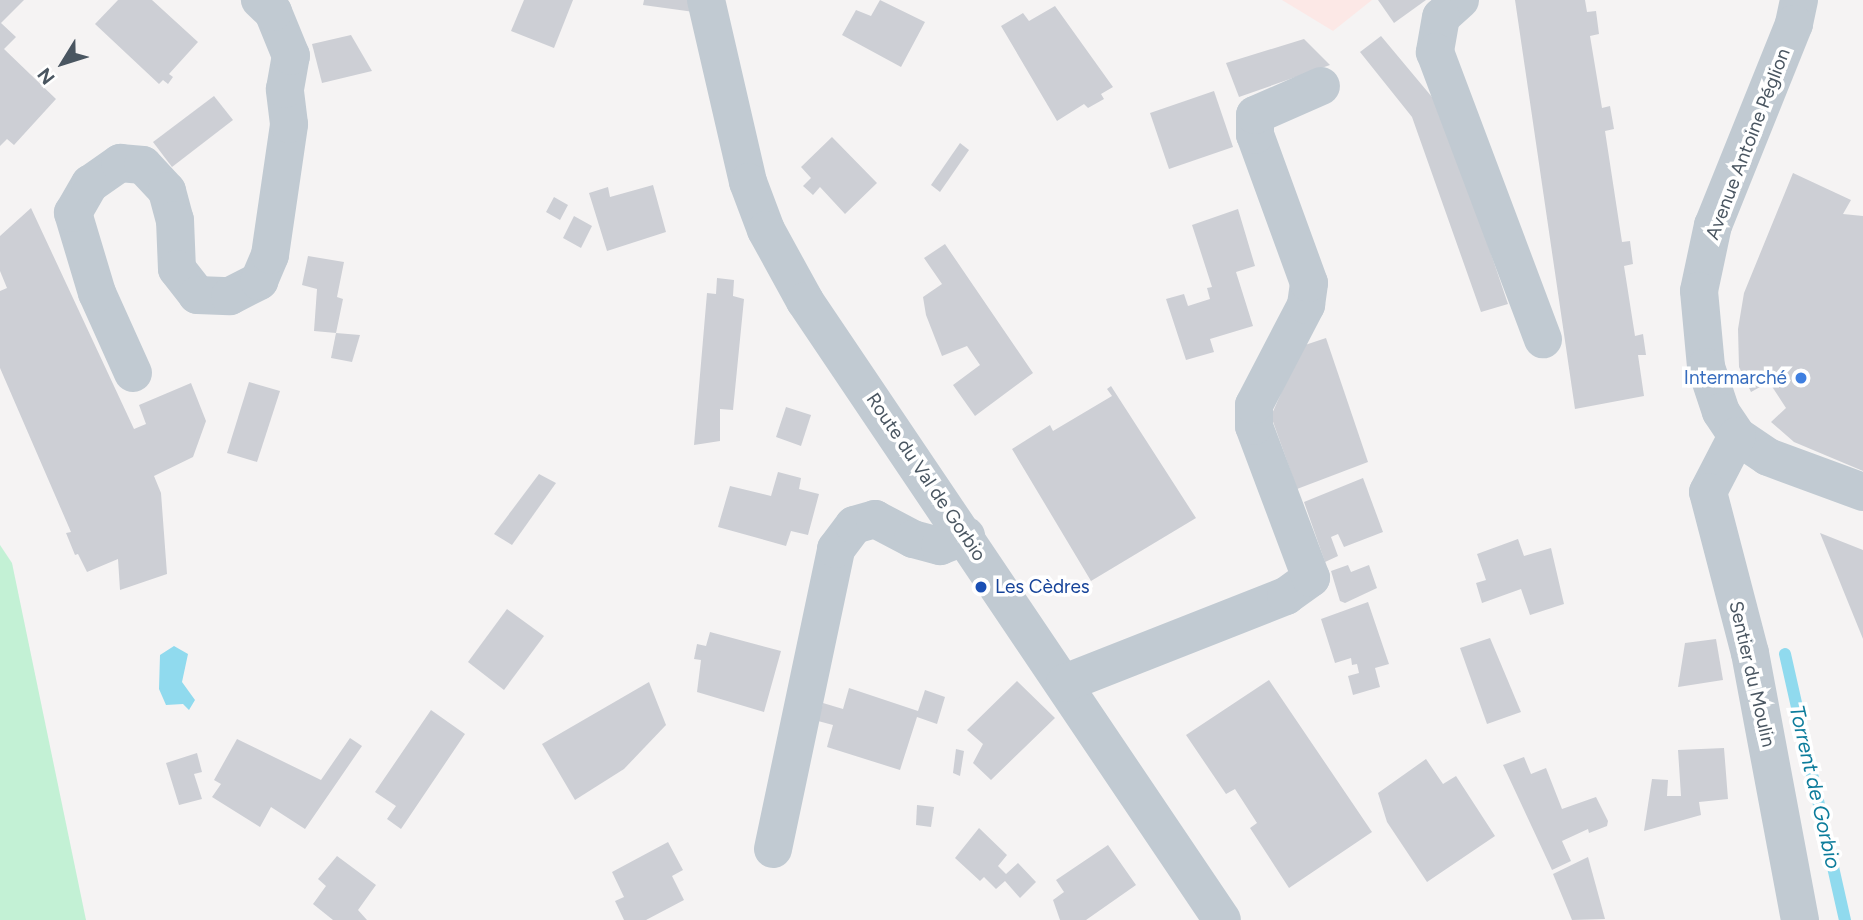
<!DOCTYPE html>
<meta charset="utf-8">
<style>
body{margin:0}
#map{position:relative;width:1863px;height:920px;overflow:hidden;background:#f5f3f3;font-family:Figtree,sans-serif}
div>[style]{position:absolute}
.medical>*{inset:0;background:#fce8e6}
.green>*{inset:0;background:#c3f1d5}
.water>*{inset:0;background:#90daee}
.stream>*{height:12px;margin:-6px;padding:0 6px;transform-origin:6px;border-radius:6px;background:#90daee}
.building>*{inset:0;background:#cdcfd5}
.minor>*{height:38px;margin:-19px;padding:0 19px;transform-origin:19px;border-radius:19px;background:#c1cad2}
.dots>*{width:19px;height:19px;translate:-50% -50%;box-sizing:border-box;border:4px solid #fff;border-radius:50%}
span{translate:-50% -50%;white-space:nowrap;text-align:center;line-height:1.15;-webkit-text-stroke:7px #fff;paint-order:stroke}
.street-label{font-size:19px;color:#4a5661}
.shop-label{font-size:19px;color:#366cbe}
.right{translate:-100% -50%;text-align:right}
.transit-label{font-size:19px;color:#164399}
.left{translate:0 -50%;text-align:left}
.water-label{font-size:21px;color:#0c7c9b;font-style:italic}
.north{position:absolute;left:28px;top:28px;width:70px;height:70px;-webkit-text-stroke:5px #fff;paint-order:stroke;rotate:232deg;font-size:19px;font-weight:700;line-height:28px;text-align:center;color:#4a5661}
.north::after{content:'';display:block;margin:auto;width:24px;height:32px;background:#4a5661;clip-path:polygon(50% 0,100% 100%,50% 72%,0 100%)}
</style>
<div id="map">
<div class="medical">
<div style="clip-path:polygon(1282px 0,1372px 0,1333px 31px)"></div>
</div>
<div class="green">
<div style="clip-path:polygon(0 545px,12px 563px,86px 920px,0 920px)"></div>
</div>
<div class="water">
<div style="clip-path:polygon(174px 646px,188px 654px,182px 682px,195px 700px,189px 710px,183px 704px,166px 705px,159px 689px,160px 655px)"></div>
</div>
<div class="stream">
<div style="left:1785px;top:654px;width:273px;rotate:77.3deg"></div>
</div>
<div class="building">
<div style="clip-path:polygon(0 0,24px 0,1px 23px,16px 37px,4px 49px,56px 99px,14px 145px,7px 139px,0 146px)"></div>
<div style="clip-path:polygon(118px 0,152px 0,198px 42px,169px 74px,173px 77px,168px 84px,163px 80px,159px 84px,95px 24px)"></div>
<div style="clip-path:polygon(524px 0,573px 0,554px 48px,511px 31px)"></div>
<div style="clip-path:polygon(644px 0,691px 0,694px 12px,643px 5px)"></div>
<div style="clip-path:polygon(880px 0,925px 22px,901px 67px,842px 35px,856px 10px,871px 16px)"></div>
<div style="clip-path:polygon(1378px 0,1426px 0,1394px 23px)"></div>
<div style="clip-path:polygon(1515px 0,1585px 0,1587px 12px,1596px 11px,1599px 34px,1590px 36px,1602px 108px,1610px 106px,1614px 129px,1605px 131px,1622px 242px,1630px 241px,1633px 264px,1624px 266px,1635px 336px,1643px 334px,1646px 355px,1638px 355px,1644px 396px,1575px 409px)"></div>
<div style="clip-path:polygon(1055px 6px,1113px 87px,1101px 94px,1104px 99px,1088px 108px,1084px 104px,1057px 121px,1001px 26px,1023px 13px,1029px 21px)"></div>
<div style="clip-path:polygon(351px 35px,372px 71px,322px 83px,312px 44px)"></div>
<div style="clip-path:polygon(1381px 36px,1442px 109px,1508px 304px,1481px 312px,1412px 117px,1360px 52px)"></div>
<div style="clip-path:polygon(1304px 39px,1330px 65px,1239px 97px,1226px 63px)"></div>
<div style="clip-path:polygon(1214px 91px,1233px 147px,1169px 169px,1150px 113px)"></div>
<div style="clip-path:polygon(214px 96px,233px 120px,172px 167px,153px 142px)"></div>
<div style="clip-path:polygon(832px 137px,877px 183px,845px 214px,820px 187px,813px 195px,803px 186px,811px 178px,801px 167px)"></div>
<div style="clip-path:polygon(960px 143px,969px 150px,940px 192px,931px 185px)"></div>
<div style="clip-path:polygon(1793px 173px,1851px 200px,1843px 214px,1863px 216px,1863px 471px,1794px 442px,1771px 422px,1786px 408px,1769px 382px,1751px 392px,1739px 367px,1738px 329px,1744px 293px)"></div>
<div style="clip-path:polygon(653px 185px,666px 232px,607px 251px,589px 193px,608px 187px,610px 197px)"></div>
<div style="clip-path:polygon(554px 197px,568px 205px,560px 220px,546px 212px)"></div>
<div style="clip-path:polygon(31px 208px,134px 429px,146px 424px,139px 405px,191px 383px,206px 421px,193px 457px,154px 476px,161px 493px,167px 574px,120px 590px,118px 559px,87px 572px,78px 554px,75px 555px,66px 533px,71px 532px,0 368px,0 291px,7px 288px,0 271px,0 236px)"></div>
<div style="clip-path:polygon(1238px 209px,1255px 266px,1236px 272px,1253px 326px,1210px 339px,1214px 352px,1186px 360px,1166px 299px,1184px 294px,1188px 306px,1210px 299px,1207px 288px,1212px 287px,1192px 225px)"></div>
<div style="clip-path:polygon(574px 216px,592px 226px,581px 248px,563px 238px)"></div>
<div style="clip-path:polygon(945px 244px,1033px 373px,975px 416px,953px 385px,980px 365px,967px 346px,942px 356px,926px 315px,923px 297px,942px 284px,924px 258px)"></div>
<div style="clip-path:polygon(308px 256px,344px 262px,337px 297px,343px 299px,336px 333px,314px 331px,317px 289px,302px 285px)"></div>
<div style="clip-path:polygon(717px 278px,734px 280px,733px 296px,744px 299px,733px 410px,720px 409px,720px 441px,694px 445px,707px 293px,716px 294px)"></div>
<div style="clip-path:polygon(336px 333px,360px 335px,352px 362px,331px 358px)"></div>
<div style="clip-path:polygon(1326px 338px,1368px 462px,1297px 489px,1271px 416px,1302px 346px)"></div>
<div style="clip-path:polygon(249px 382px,280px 391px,257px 462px,227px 453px)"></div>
<div style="clip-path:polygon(1111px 386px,1196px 518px,1091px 581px,1012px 449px,1050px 425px,1053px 431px,1112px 396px,1107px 389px)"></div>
<div style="clip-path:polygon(786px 407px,811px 415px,801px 446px,776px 437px)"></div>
<div style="clip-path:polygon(778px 472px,801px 478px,799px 489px,819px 494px,808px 535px,791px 531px,786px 546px,718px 527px,730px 486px,771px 496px)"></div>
<div style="clip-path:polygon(539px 474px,556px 483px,512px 545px,494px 534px)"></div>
<div style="clip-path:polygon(1363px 478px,1383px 532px,1344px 547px,1338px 534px,1331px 537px,1338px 556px,1325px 562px,1304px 502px)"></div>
<div style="clip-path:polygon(1820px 533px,1863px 550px,1863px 639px)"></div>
<div style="clip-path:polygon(1518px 539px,1524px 556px,1551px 548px,1564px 604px,1530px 615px,1521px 589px,1482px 603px,1476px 583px,1486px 580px,1477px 554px)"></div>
<div style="clip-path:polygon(1348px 565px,1351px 572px,1369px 565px,1377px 588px,1345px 603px,1340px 601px,1331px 571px)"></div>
<div style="clip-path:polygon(1368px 602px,1389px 664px,1375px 668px,1380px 687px,1353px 695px,1348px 676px,1359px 673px,1357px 664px,1352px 665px,1351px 658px,1335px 663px,1321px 619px)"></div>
<div style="clip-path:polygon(507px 609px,544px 636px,504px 690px,468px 662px)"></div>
<div style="clip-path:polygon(710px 632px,781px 651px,764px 712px,697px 692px,701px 660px,694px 659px,697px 644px,706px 646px)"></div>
<div style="clip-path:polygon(1490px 638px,1521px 712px,1487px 724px,1460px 648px)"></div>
<div style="clip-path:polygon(1716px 639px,1723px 680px,1678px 687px,1685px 643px)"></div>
<div style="clip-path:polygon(1269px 680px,1372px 832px,1289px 888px,1250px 828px,1257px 823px,1235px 789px,1226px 794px,1186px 735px)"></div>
<div style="clip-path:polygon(1017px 681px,1055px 718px,991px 780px,973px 763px,983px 744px,967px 730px)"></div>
<div style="clip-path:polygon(649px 682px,666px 725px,624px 769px,575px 800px,542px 744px)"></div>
<div style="clip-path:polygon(849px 688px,918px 711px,925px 690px,945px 697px,937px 724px,917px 717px,900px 770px,827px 747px,833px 725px,818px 721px,823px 703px,843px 709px)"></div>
<div style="clip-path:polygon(431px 710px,465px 734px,401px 829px,387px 819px,396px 806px,375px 792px)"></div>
<div style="clip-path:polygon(350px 738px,362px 746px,305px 829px,271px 807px,260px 827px,212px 797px,221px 784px,214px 780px,237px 739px,321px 780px)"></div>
<div style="clip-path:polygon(1724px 748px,1728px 799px,1699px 802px,1701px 815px,1644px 831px,1652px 779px,1668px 780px,1667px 796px,1681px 796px,1678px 750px)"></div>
<div style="clip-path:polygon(956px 749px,964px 751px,960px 776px,953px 773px)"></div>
<div style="clip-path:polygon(197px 753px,202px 772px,194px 774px,202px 799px,179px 805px,166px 763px)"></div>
<div style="clip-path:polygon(1524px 757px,1531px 774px,1546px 768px,1562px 809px,1596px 797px,1608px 821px,1607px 826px,1589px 833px,1588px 829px,1562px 841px,1571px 861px,1552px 870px,1503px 765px)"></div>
<div style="clip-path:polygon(1426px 759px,1443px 784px,1456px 776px,1495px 836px,1427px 882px,1387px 822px,1378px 793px)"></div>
<div style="clip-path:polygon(917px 805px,934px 807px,931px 827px,916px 825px)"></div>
<div style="clip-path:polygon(979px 828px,1007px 855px,998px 866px,1006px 874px,1018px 863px,1036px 882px,1020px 898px,1005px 881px,996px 889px,984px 877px,980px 881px,955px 858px)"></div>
<div style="clip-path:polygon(668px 842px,683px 870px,672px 876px,684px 900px,646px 920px,624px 920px,615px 901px,624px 897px,612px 872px)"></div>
<div style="clip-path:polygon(1108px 845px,1136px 885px,1086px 920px,1060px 920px,1053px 900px,1064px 892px,1056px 880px)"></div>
<div style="clip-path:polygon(337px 856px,376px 885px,358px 910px,367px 920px,333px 920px,313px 904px,326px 886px,318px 879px)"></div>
<div style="clip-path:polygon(1588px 857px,1605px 919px,1572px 920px,1553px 874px)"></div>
</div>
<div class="minor">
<div style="left:706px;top:0;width:187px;rotate:77deg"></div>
<div style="left:748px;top:182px;width:51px;rotate:69.4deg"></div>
<div style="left:766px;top:230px;width:81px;rotate:61.2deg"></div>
<div style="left:805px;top:301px;width:746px;rotate:56.03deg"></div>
<div style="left:1460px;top:0;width:25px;rotate:138deg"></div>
<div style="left:1441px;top:17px;width:36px;rotate:100deg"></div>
<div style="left:1435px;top:52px;width:307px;rotate:69.4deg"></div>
<div style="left:1799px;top:0;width:25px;rotate:102deg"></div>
<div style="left:1794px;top:24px;width:217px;rotate:111.9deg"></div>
<div style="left:1713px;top:225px;width:67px;rotate:102deg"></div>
<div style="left:1699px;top:291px;width:76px;rotate:84.7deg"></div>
<div style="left:1706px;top:367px;width:47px;rotate:71.6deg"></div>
<div style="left:1721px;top:412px;width:29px;rotate:56deg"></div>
<div style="left:1737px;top:436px;width:37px;rotate:34deg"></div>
<div style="left:1768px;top:457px;width:101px;rotate:20.2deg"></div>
<div style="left:133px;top:373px;width:88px;rotate:-114.2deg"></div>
<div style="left:97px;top:293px;width:84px;rotate:-106.7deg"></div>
<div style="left:73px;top:213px;width:34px;rotate:-60deg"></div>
<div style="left:90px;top:184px;width:37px;rotate:-35deg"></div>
<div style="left:120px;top:163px;width:23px;rotate:5deg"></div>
<div style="left:143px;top:165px;width:35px;rotate:47deg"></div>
<div style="left:167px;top:191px;width:30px;rotate:75deg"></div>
<div style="left:175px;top:220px;width:49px;rotate:87.7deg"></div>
<div style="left:177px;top:269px;width:33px;rotate:52deg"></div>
<div style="left:197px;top:295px;width:33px;rotate:2deg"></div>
<div style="left:230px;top:296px;width:33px;rotate:-27deg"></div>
<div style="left:259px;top:281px;width:28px;rotate:-67deg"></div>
<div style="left:270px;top:255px;width:132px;rotate:-81.7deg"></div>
<div style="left:289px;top:124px;width:35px;rotate:-97deg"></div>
<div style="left:285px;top:89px;width:34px;rotate:-80deg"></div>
<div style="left:291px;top:56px;width:48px;rotate:-112.2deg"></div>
<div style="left:273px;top:12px;width:18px;rotate:-137deg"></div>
<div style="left:1737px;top:436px;width:63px;rotate:117.4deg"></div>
<div style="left:1708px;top:492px;width:166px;rotate:75.4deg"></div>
<div style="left:1750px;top:653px;width:272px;rotate:79.4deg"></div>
<div style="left:1065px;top:683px;width:238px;rotate:-21.5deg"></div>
<div style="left:1286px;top:596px;width:31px;rotate:-36deg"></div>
<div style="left:1311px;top:578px;width:162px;rotate:-110.6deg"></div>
<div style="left:1254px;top:426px;width:21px;rotate:-90deg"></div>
<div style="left:1254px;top:405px;width:113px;rotate:-62.5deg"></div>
<div style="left:1306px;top:305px;width:22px;rotate:-82deg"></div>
<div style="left:1309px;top:283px;width:158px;rotate:-110deg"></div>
<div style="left:1255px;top:135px;width:20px;rotate:-90deg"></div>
<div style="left:1255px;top:115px;width:72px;rotate:-23.7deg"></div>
<div style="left:773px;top:849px;width:307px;rotate:-78.1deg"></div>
<div style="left:836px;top:549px;width:30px;rotate:-53deg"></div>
<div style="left:854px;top:525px;width:22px;rotate:-16deg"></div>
<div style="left:875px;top:519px;width:43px;rotate:27.8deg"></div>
<div style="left:913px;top:539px;width:28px;rotate:15deg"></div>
<div style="left:940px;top:546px;width:28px;rotate:-21deg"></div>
</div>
<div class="dots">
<div style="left:1801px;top:378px;background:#3f7fe0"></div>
<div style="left:981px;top:587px;background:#1a4fb4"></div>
</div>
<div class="street-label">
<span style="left:1748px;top:144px;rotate:-69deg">Avenue Antoine Péglion</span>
<span style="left:926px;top:477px;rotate:56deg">Route du Val de Gorbio</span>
<span style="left:1752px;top:674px;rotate:77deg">Sentier du Moulin</span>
</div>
<div class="shop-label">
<span class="right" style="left:1787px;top:378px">Intermarché</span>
</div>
<div class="transit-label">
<span class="left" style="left:995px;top:587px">Les Cèdres</span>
</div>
<div class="water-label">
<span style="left:1815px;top:787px;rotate:77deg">Torrent de Gorbio</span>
</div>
<div class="north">N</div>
</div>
